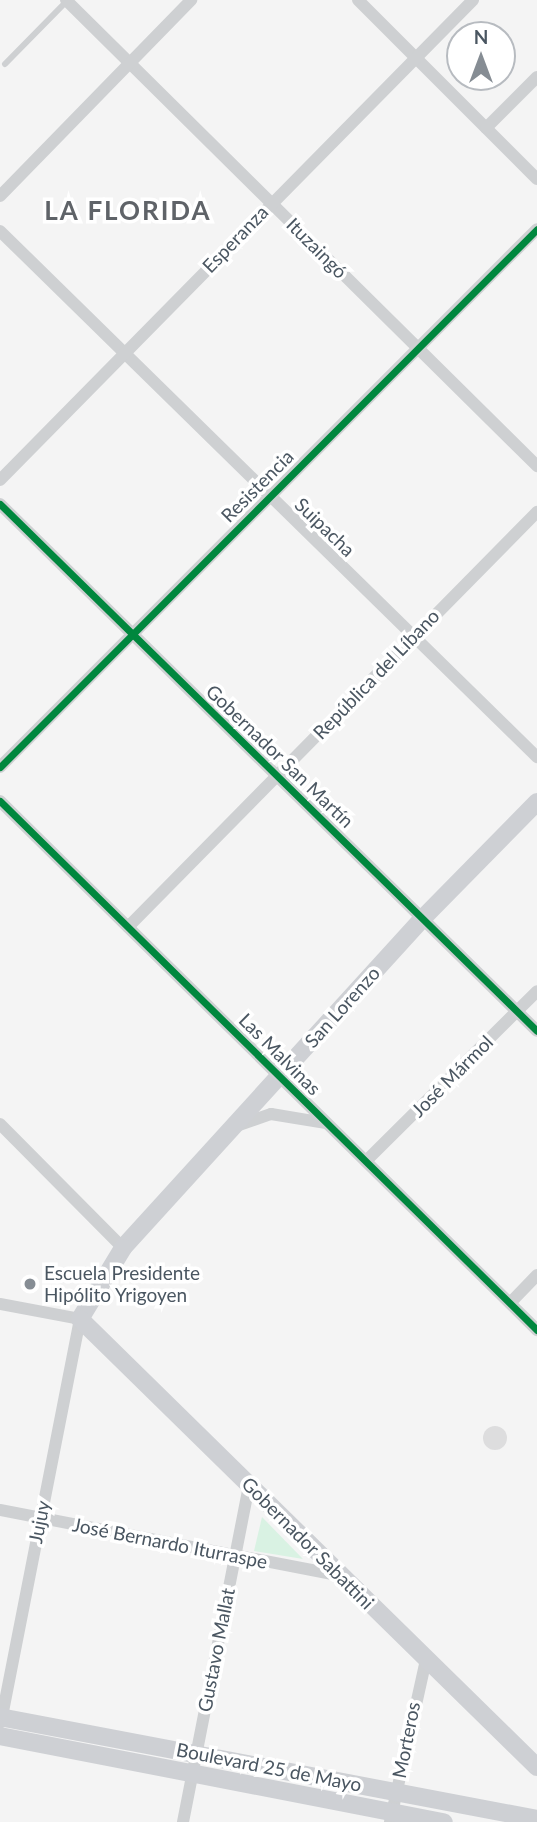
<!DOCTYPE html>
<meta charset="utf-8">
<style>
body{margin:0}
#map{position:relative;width:537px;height:1822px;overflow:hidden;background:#f4f4f4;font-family:Lato,sans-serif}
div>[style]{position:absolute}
.green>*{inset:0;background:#d9f2e3}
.building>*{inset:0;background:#ddddde}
.round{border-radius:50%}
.service>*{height:6px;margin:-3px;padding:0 3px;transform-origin:3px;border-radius:3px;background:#ced0d2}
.minor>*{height:12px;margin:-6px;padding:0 6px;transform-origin:6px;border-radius:6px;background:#ced0d2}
.secondary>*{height:18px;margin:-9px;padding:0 9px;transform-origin:9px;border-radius:9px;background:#ced0d4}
.cycleway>*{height:7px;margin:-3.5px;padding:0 3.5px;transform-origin:3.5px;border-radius:3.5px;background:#00873e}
.dots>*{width:19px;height:19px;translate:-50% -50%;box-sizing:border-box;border:4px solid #fff;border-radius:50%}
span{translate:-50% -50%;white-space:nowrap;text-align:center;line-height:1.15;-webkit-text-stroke:7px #fff;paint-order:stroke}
.street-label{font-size:19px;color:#4a5661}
.poi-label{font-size:19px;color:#4a5661}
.left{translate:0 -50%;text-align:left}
.district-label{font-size:26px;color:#5f6368;font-weight:700;letter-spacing:2px}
.north{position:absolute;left:446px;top:21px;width:70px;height:70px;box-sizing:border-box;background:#fff;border:2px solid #b7bbc0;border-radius:50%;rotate:0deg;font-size:19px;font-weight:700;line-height:28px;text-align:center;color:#4a5661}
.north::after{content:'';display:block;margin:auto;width:24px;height:32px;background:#868d94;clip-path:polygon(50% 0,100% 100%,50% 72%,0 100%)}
</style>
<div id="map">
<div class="green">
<div style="clip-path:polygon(262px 1517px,303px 1559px,254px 1551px)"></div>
</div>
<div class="building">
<div class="round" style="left:483px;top:1426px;width:24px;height:24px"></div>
</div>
<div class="service">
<div style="left:5px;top:64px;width:88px;rotate:-45.5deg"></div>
</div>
<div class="minor">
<div style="left:66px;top:0;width:663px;rotate:44.69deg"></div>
<div style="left:358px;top:0;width:253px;rotate:45deg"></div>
<div style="left:486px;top:128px;width:72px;rotate:-45deg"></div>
<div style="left:0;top:196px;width:274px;rotate:-45.7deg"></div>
<div style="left:0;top:231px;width:752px;rotate:44.41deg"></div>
<div style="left:0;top:480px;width:674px;rotate:-45.42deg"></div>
<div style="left:0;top:504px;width:752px;rotate:44.46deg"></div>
<div style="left:0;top:767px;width:760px;rotate:-45.05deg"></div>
<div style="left:0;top:801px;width:754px;rotate:44.57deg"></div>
<div style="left:128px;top:927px;width:583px;rotate:-45.42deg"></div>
<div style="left:0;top:1124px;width:175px;rotate:45.2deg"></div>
<div style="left:239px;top:1125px;width:34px;rotate:-19deg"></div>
<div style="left:271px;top:1114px;width:56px;rotate:9.3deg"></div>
<div style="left:366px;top:1161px;width:241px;rotate:-44.8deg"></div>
<div style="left:510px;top:1303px;width:39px;rotate:-46deg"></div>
<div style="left:0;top:1304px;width:81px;rotate:10.6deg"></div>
<div style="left:80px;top:1319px;width:411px;rotate:101.1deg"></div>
<div style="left:0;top:1510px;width:345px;rotate:10.9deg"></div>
<div style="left:183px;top:1822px;width:343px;rotate:-78.9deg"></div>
<div style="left:390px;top:1822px;width:166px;rotate:-77.5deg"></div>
</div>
<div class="secondary">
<div style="left:537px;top:802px;width:163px;rotate:134.5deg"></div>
<div style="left:423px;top:918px;width:446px;rotate:132.3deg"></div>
<div style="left:123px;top:1248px;width:83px;rotate:121.2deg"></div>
<div style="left:80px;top:1319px;width:640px;rotate:44.43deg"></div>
<div style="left:0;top:1717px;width:547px;rotate:10.75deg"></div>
<div style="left:0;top:1736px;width:452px;rotate:11deg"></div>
</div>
<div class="cycleway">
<div style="left:0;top:504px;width:752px;rotate:44.46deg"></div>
<div style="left:0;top:767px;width:760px;rotate:-45.05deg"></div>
<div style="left:0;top:801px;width:754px;rotate:44.57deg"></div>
</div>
<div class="dots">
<div style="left:30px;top:1284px;background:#868d94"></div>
</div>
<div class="street-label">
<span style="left:235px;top:239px;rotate:-46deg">Esperanza</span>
<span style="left:317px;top:248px;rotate:45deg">Ituzaingó</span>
<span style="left:257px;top:486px;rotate:-45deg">Resistencia</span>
<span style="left:325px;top:527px;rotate:44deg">Suipacha</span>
<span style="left:376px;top:674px;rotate:-46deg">República del Líbano</span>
<span style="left:280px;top:756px;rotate:44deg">Gobernador San Martín</span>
<span style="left:342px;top:1007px;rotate:-48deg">San Lorenzo</span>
<span style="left:280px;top:1054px;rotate:45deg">Las Malvinas</span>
<span style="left:452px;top:1076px;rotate:-45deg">José Mármol</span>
<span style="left:39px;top:1522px;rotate:-79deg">Jujuy</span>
<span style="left:170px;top:1543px;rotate:11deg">José Bernardo Iturraspe</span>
<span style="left:308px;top:1543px;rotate:45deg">Gobernador Sabattini</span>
<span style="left:216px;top:1650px;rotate:-79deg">Gustavo Mallat</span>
<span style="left:406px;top:1740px;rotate:-79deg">Morteros</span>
<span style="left:269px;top:1767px;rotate:11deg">Boulevard 25 de Mayo</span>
</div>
<div class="poi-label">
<span class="left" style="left:44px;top:1284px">Escuela Presidente<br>Hipólito Yrigoyen</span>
</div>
<div class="district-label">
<span style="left:128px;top:211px">LA FLORIDA</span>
</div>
<div class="north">N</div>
</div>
